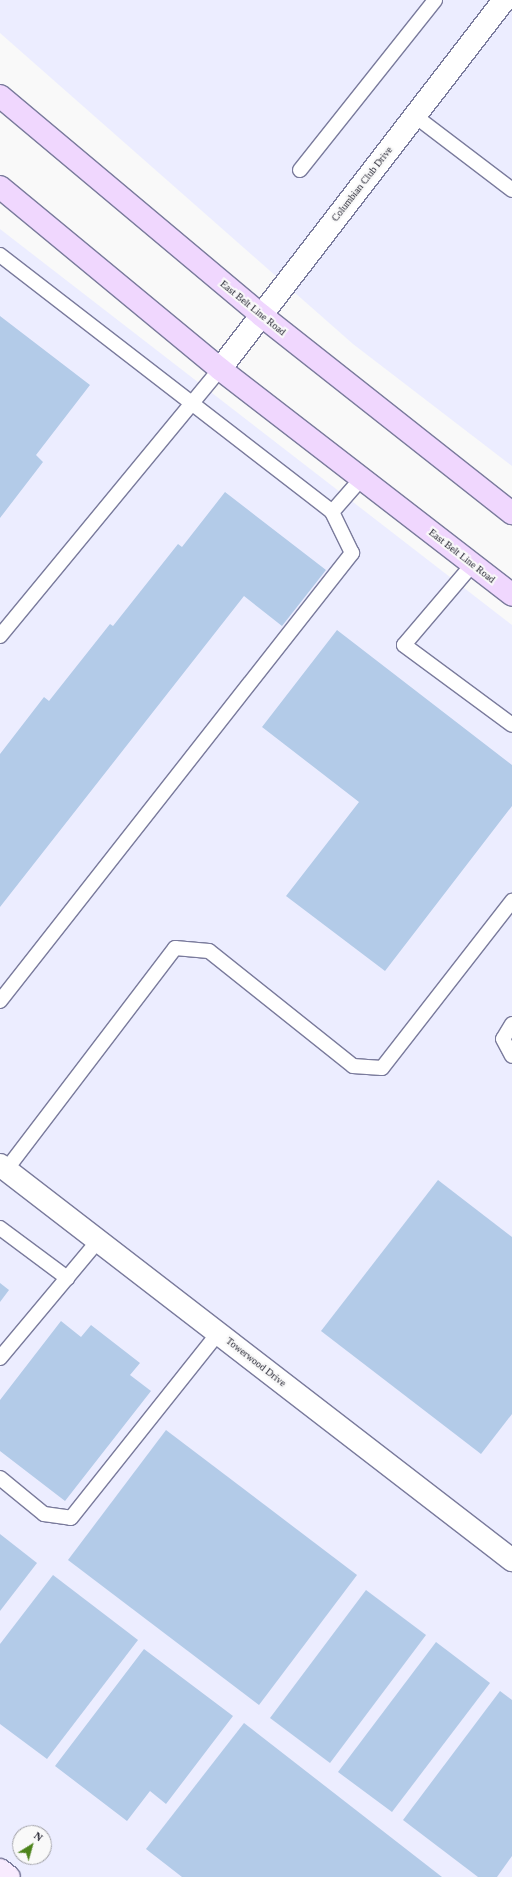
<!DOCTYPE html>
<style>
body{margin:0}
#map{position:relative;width:512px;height:1877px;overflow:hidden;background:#f9f9f9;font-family:"Times New Roman",serif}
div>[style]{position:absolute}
.built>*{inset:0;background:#ecedff}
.building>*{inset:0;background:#b3cbe8}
.roads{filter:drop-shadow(1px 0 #7a7b9c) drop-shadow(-1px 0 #7a7b9c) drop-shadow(0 1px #7a7b9c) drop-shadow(0 -1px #7a7b9c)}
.lane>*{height:14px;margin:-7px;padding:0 7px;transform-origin:7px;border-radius:7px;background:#fff}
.street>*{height:22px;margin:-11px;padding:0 11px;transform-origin:11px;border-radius:11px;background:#fff}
.secondary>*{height:22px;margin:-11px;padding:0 11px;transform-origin:11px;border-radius:11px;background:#f8ebfe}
.primary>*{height:22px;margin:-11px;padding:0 11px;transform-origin:11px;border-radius:11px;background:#f0d7fe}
span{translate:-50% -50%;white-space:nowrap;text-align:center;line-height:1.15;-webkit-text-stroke:4px #f9f9f9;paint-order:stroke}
.street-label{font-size:10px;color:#1e1e2b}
.north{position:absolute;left:12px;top:1825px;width:40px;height:40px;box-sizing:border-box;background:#f9f9f9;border:1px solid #a1a1a7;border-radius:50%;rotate:37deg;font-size:11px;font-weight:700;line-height:16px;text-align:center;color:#1e1e2b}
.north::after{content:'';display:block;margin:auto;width:14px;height:18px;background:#4d841c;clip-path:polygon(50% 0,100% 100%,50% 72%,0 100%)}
</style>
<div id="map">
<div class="built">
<div style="clip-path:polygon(0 0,512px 0,512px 466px,353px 344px,0 33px)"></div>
<div style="clip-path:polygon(evenodd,0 229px,512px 625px,512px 1877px,0 1877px,0 229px,20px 1833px,44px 1833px,44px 1857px,20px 1857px,20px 1833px)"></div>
</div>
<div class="building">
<div style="clip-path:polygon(0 316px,90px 385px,36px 455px,43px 462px,0 518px)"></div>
<div style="clip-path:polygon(225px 492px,326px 570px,282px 626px,244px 596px,0 907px,0 754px,44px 697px,49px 701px,110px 624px,113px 626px,178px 544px,182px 547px)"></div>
<div style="clip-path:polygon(337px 630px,512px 765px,512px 806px,385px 971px,286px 896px,359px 802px,262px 727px)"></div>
<div style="clip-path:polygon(438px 1180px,512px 1237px,512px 1414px,481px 1454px,321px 1331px)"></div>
<div style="clip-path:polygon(0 1283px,9px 1290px,0 1302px)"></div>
<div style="clip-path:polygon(61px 1321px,81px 1337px,91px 1325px,140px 1363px,130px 1375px,151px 1391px,65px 1501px,0 1451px,0 1400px)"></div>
<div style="clip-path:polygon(166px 1430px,357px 1575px,259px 1705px,68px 1560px)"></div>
<div style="clip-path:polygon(0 1534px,37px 1563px,0 1611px)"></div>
<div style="clip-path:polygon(53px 1575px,138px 1640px,47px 1759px,0 1724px,0 1644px)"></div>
<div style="clip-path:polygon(366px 1590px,426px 1635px,330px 1763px,270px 1718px)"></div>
<div style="clip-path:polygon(436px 1642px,490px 1683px,392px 1812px,338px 1772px)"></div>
<div style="clip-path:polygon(144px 1649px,233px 1716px,166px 1804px,150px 1791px,127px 1821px,55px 1766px)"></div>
<div style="clip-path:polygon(500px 1691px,512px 1700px,512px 1856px,497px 1877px,478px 1877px,403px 1820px)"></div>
<div style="clip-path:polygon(244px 1723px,442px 1877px,182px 1877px,146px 1849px)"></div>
</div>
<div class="roads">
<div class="lane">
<div style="left:415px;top:116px;width:122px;rotate:37.3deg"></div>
<div style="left:300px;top:170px;width:217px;rotate:-51.5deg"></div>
<div style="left:0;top:255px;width:420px;rotate:37.7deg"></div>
<div style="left:472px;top:565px;width:105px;rotate:130.4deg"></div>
<div style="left:404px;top:645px;width:134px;rotate:36.5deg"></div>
<div style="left:0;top:636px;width:346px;rotate:-50.5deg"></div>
<div style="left:0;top:1001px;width:570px;rotate:-51.84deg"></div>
<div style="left:352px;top:553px;width:46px;rotate:-116deg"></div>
<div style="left:332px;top:512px;width:45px;rotate:-48.6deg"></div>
<div style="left:512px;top:1024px;width:17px;rotate:121deg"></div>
<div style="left:503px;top:1039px;width:19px;rotate:62deg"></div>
<div style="left:6px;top:1170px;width:279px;rotate:-52.7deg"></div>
<div style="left:175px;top:948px;width:34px;rotate:5deg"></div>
<div style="left:209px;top:951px;width:184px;rotate:38.6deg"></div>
<div style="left:353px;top:1066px;width:29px;rotate:4deg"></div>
<div style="left:382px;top:1068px;width:212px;rotate:-52.1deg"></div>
<div style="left:0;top:1228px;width:84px;rotate:36.7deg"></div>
<div style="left:0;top:1358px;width:153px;rotate:-50.1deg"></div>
<div style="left:0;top:1478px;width:57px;rotate:39.3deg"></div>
<div style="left:44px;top:1514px;width:27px;rotate:8deg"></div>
<div style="left:71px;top:1518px;width:236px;rotate:-51.5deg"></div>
</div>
<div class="street">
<div style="left:220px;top:369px;width:466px;rotate:-52.4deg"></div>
<div style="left:0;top:1165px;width:647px;rotate:37.65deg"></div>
</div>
<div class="secondary">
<div style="left:0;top:1870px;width:11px;rotate:38deg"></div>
</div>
<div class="primary">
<div style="left:0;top:96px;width:341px;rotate:40deg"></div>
<div style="left:261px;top:315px;width:320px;rotate:38.3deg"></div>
<div style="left:0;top:187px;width:286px;rotate:39.6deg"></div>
<div style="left:220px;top:369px;width:369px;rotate:37.7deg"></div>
</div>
</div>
<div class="street-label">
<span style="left:362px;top:184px;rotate:-52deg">Columbian Club Drive</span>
<span style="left:253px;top:308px;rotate:39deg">East Belt Line Road</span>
<span style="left:462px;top:556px;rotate:38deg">East Belt Line Road</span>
<span style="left:256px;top:1362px;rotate:38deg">Towerwood Drive</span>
</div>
<div class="north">N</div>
</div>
